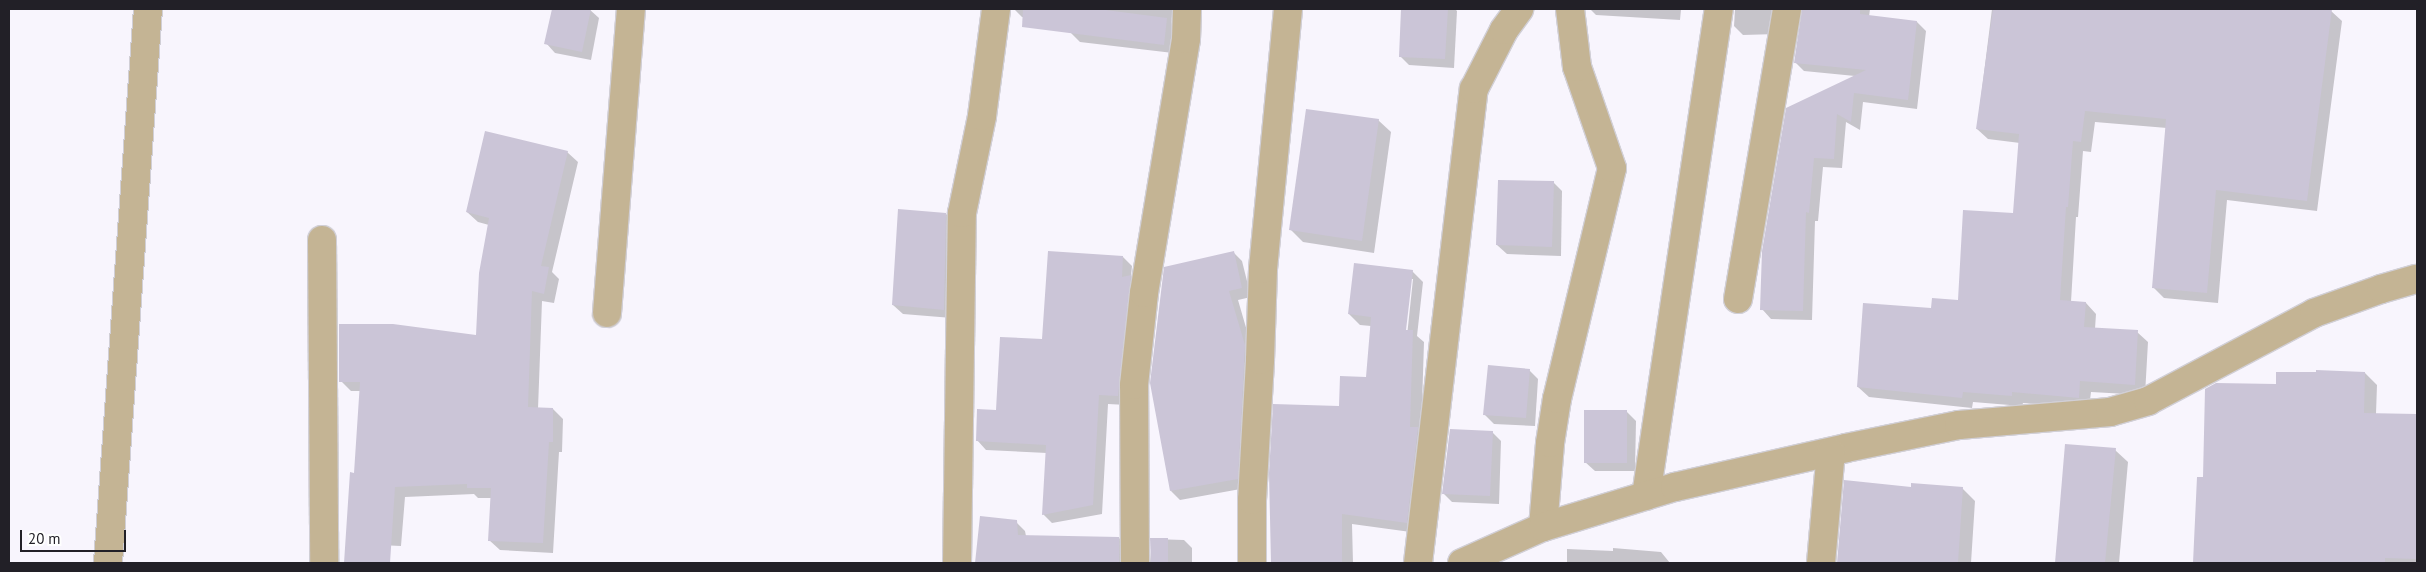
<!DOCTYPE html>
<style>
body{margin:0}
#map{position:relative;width:2426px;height:572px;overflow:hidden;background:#f8f5fd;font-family:"PT Sans",sans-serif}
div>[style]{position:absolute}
.shadow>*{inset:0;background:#0003}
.building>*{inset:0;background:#cbc5d7}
.roads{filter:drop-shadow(1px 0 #d1cfd6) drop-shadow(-1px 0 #d1cfd6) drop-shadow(0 1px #d1cfd6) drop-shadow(0 -1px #d1cfd6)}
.minor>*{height:28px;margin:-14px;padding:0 14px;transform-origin:14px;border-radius:14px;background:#c4b494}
span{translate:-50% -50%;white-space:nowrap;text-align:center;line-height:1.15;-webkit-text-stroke:4.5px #fff;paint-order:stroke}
.frame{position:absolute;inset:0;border:10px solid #222027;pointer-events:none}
.scale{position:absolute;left:20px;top:530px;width:106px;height:22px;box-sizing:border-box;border:2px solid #222027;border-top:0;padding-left:6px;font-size:15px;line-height:18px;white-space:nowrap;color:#222027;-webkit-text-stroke:4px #fff;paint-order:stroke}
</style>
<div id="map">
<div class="shadow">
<div style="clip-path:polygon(553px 9px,589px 9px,599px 18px,591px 60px,555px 53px,546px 43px)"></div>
<div style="clip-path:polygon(1014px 9px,1173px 9px,1171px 23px,1176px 28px,1173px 53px,1080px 42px,1071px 33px,1072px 25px,1022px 17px)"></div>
<div style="clip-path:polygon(1403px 9px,1455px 9px,1457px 11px,1454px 68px,1409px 65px,1400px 56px)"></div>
<div style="clip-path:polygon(1590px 9px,1681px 9px,1680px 20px,1596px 15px)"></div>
<div style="clip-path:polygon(1735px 9px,1784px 9px,1777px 34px,1743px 35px,1734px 26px)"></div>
<div style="clip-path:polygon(1803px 9px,1870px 9px,1869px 17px,1917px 22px,1926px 31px,1917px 109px,1863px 102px,1860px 130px,1846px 122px,1842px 168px,1823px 167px,1818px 221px,1815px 221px,1812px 320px,1771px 319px,1762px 309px,1763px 251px,1855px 76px,1804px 71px,1795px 62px)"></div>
<div style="clip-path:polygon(1992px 9px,2311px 9px,2331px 11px,2342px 21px,2317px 211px,2227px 200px,2218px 303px,2164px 298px,2153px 287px,2167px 128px,2095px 122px,2091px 152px,2083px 151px,2078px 217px,2076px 217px,2071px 302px,2086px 303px,2096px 314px,2095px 329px,2137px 332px,2148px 342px,2145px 395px,2091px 392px,2089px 408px,2023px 403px,2022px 406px,1973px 402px,1972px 408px,1869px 397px,1858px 387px,1932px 309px,1959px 301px,2015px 214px,2020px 143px,1988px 139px,1977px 129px)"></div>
<div style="clip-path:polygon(1378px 120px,1391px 132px,1374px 253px,1303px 242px,1291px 230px)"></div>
<div style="clip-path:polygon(567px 152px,578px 162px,552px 272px,559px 279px,554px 303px,542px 301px,538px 409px,553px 409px,563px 419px,562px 452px,559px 452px,553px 553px,500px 550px,489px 540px,491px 498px,478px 498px,474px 494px,405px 497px,401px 546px,358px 544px,356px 474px,361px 391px,351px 391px,341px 381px,477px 336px,489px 225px,478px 222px,467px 212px)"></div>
<div style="clip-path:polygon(1553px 182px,1562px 191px,1561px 256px,1507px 254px,1497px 245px)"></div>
<div style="clip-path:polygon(946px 214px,955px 223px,952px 318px,903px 314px,893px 305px)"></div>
<div style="clip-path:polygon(1233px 252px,1242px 261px,1251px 297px,1238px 300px,1254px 355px,1246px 488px,1180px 500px,1171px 491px)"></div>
<div style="clip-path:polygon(1123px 257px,1132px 266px,1131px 276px,1140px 285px,1127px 405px,1108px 404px,1102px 514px,1052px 523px,1043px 514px,1047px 453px,986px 450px,977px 440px,1043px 340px)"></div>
<div style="clip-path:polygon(evenodd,1412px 271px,1423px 282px,1417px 336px,1424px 342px,1418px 533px,1352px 524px,1353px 563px,1272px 563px,1271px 473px,1368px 379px,1371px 326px,1360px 325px,1349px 314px,1412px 271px,1411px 279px,1413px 279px,1407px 336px,1404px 336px,1411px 279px)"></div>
<div style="clip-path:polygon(1529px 370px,1538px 379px,1535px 426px,1494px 424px,1484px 414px)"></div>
<div style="clip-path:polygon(2365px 373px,2377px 385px,2376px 414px,2417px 416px,2417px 563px,2194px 563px,2198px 478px,2204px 478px,2277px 386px)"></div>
<div style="clip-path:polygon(1626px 411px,1636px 421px,1635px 471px,1595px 471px,1585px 462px)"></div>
<div style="clip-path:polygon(1492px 432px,1501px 441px,1499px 504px,1452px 502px,1443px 493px)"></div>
<div style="clip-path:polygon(2066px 445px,2115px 450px,2128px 462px,2119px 563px,2056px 563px)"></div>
<div style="clip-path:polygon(1846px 481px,1912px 489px,1962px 488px,1975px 501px,1971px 563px,1838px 563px)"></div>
<div style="clip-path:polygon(981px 518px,1016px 522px,1025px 531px,1026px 536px,1119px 538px,1128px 547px,1129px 563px,976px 563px)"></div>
<div style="clip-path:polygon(1152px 539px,1184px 540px,1192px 548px,1192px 563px,1150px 563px)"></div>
<div style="clip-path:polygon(1613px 548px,1661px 552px,1670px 563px,1567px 563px,1567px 549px,1613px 551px)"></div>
</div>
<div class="building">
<div style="clip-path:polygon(552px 9px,591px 9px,582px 52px,544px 44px)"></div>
<div style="clip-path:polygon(1023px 9px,1098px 9px,1167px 18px,1164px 45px,1022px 27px)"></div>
<div style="clip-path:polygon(1401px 9px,1448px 9px,1445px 59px,1399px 57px)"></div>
<div style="clip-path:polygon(1802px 9px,1860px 9px,1860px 14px,1917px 21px,1908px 100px,1854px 93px,1851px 122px,1837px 114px,1834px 159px,1814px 158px,1809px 213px,1806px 212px,1803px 311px,1760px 310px,1762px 251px,1786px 108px,1866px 70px,1794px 63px)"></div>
<div style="clip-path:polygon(1993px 9px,2332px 9px,2307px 201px,2216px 190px,2207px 293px,2152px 288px,2166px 119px,2085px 111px,2081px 142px,2073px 141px,2068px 207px,2066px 207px,2060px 300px,2086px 302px,2084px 327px,2138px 330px,2135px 385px,2080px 381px,2079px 398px,2012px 392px,2012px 396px,1963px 392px,1962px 398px,1857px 387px,1863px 303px,1931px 308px,1932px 298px,1958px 300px,1963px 210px,2013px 213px,2019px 134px,1976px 129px)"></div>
<div style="clip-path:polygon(1306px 109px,1379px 119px,1362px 241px,1289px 230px)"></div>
<div style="clip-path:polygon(485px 131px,568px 151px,541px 266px,549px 267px,544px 294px,532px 291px,528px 407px,553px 408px,553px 442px,549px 442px,543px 543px,488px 541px,491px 488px,467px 488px,467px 484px,395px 487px,390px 563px,344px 563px,350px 472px,354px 473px,360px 382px,339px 382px,339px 324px,393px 324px,476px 335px,479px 273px,489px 218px,466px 212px)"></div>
<div style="clip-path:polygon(1498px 180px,1554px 181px,1552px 247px,1496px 245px)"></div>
<div style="clip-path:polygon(898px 209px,946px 213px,944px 310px,892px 305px)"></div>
<div style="clip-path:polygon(1048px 251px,1123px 256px,1122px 277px,1131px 275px,1118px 396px,1099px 395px,1093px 505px,1042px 515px,1046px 445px,976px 441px,977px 409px,996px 410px,1000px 337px,1042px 339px)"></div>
<div style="clip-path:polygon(1234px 251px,1242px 288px,1229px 291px,1245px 345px,1238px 479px,1170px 491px,1150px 383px,1164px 267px)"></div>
<div style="clip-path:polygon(1354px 263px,1413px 270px,1406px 330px,1413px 330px,1410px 427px,1418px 427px,1407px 523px,1342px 514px,1342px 563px,1271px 563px,1269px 473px,1273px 404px,1339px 406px,1340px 376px,1366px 377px,1371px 317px,1348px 314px)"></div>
<div style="clip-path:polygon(1488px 365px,1530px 369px,1526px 418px,1483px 415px)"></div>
<div style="clip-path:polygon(2316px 370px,2365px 372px,2364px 413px,2417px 414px,2417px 559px,2385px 558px,2385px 563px,2193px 563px,2197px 477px,2203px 477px,2205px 389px,2216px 383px,2276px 384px,2276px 372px,2316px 372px)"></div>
<div style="clip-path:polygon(1584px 410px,1627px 410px,1627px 463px,1584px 463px)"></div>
<div style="clip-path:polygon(1450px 429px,1493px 431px,1490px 496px,1442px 494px)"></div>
<div style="clip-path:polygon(2065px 444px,2116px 448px,2105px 563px,2055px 563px)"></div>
<div style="clip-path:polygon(1844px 480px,1911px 487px,1911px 483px,1963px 487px,1958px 563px,1837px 563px)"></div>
<div style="clip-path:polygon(980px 516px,1017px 520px,1018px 535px,1119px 537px,1119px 563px,975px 563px)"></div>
<div style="clip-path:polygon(1150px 538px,1168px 538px,1168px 563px,1151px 563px)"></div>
</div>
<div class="roads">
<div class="minor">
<div style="left:322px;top:240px;width:323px;rotate:89.6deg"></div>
<div style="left:1738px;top:299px;width:294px;rotate:-80.4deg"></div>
<div style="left:607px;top:313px;width:305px;rotate:-85.5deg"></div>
<div style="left:1646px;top:496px;width:492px;rotate:-81.5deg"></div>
<div style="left:1543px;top:527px;width:84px;rotate:-85.2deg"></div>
<div style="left:1550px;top:443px;width:45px;rotate:-81deg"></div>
<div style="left:1557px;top:399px;width:237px;rotate:-76.6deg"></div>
<div style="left:1612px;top:168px;width:107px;rotate:-109.1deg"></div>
<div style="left:1577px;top:67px;width:58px;rotate:-96.9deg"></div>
<div style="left:108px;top:563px;width:555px;rotate:-85.87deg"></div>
<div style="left:957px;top:563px;width:350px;rotate:-89.2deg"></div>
<div style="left:962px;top:213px;width:99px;rotate:-78.3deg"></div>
<div style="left:982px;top:116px;width:108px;rotate:-82.5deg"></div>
<div style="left:1135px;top:563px;width:178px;rotate:-90.3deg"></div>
<div style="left:1134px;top:385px;width:93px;rotate:-83.8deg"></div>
<div style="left:1144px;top:293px;width:257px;rotate:-80.6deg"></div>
<div style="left:1186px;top:39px;width:30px;rotate:-88deg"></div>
<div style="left:1252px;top:563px;width:63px;rotate:-90deg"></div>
<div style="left:1252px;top:500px;width:140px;rotate:-86.7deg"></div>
<div style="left:1260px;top:360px;width:91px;rotate:-88.1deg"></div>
<div style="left:1263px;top:269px;width:261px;rotate:-84.5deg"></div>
<div style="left:1418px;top:563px;width:477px;rotate:-83.3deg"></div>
<div style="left:1474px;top:89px;width:66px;rotate:-63deg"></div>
<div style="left:1504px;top:30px;width:26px;rotate:-54deg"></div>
<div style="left:1462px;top:563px;width:89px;rotate:-24deg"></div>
<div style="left:1543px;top:527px;width:138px;rotate:-16.9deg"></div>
<div style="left:1675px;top:487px;width:175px;rotate:-12.8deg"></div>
<div style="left:1846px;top:448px;width:115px;rotate:-11.5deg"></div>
<div style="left:1959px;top:425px;width:152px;rotate:-4.9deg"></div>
<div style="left:2110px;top:412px;width:40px;rotate:-16deg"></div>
<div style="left:2148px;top:401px;width:188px;rotate:-27.9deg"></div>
<div style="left:2314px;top:313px;width:71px;rotate:-19.7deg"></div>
<div style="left:2381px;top:289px;width:37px;rotate:-16deg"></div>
<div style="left:1821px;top:563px;width:111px;rotate:-84.9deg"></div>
</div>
</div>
<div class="frame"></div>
<div class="scale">20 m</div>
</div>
